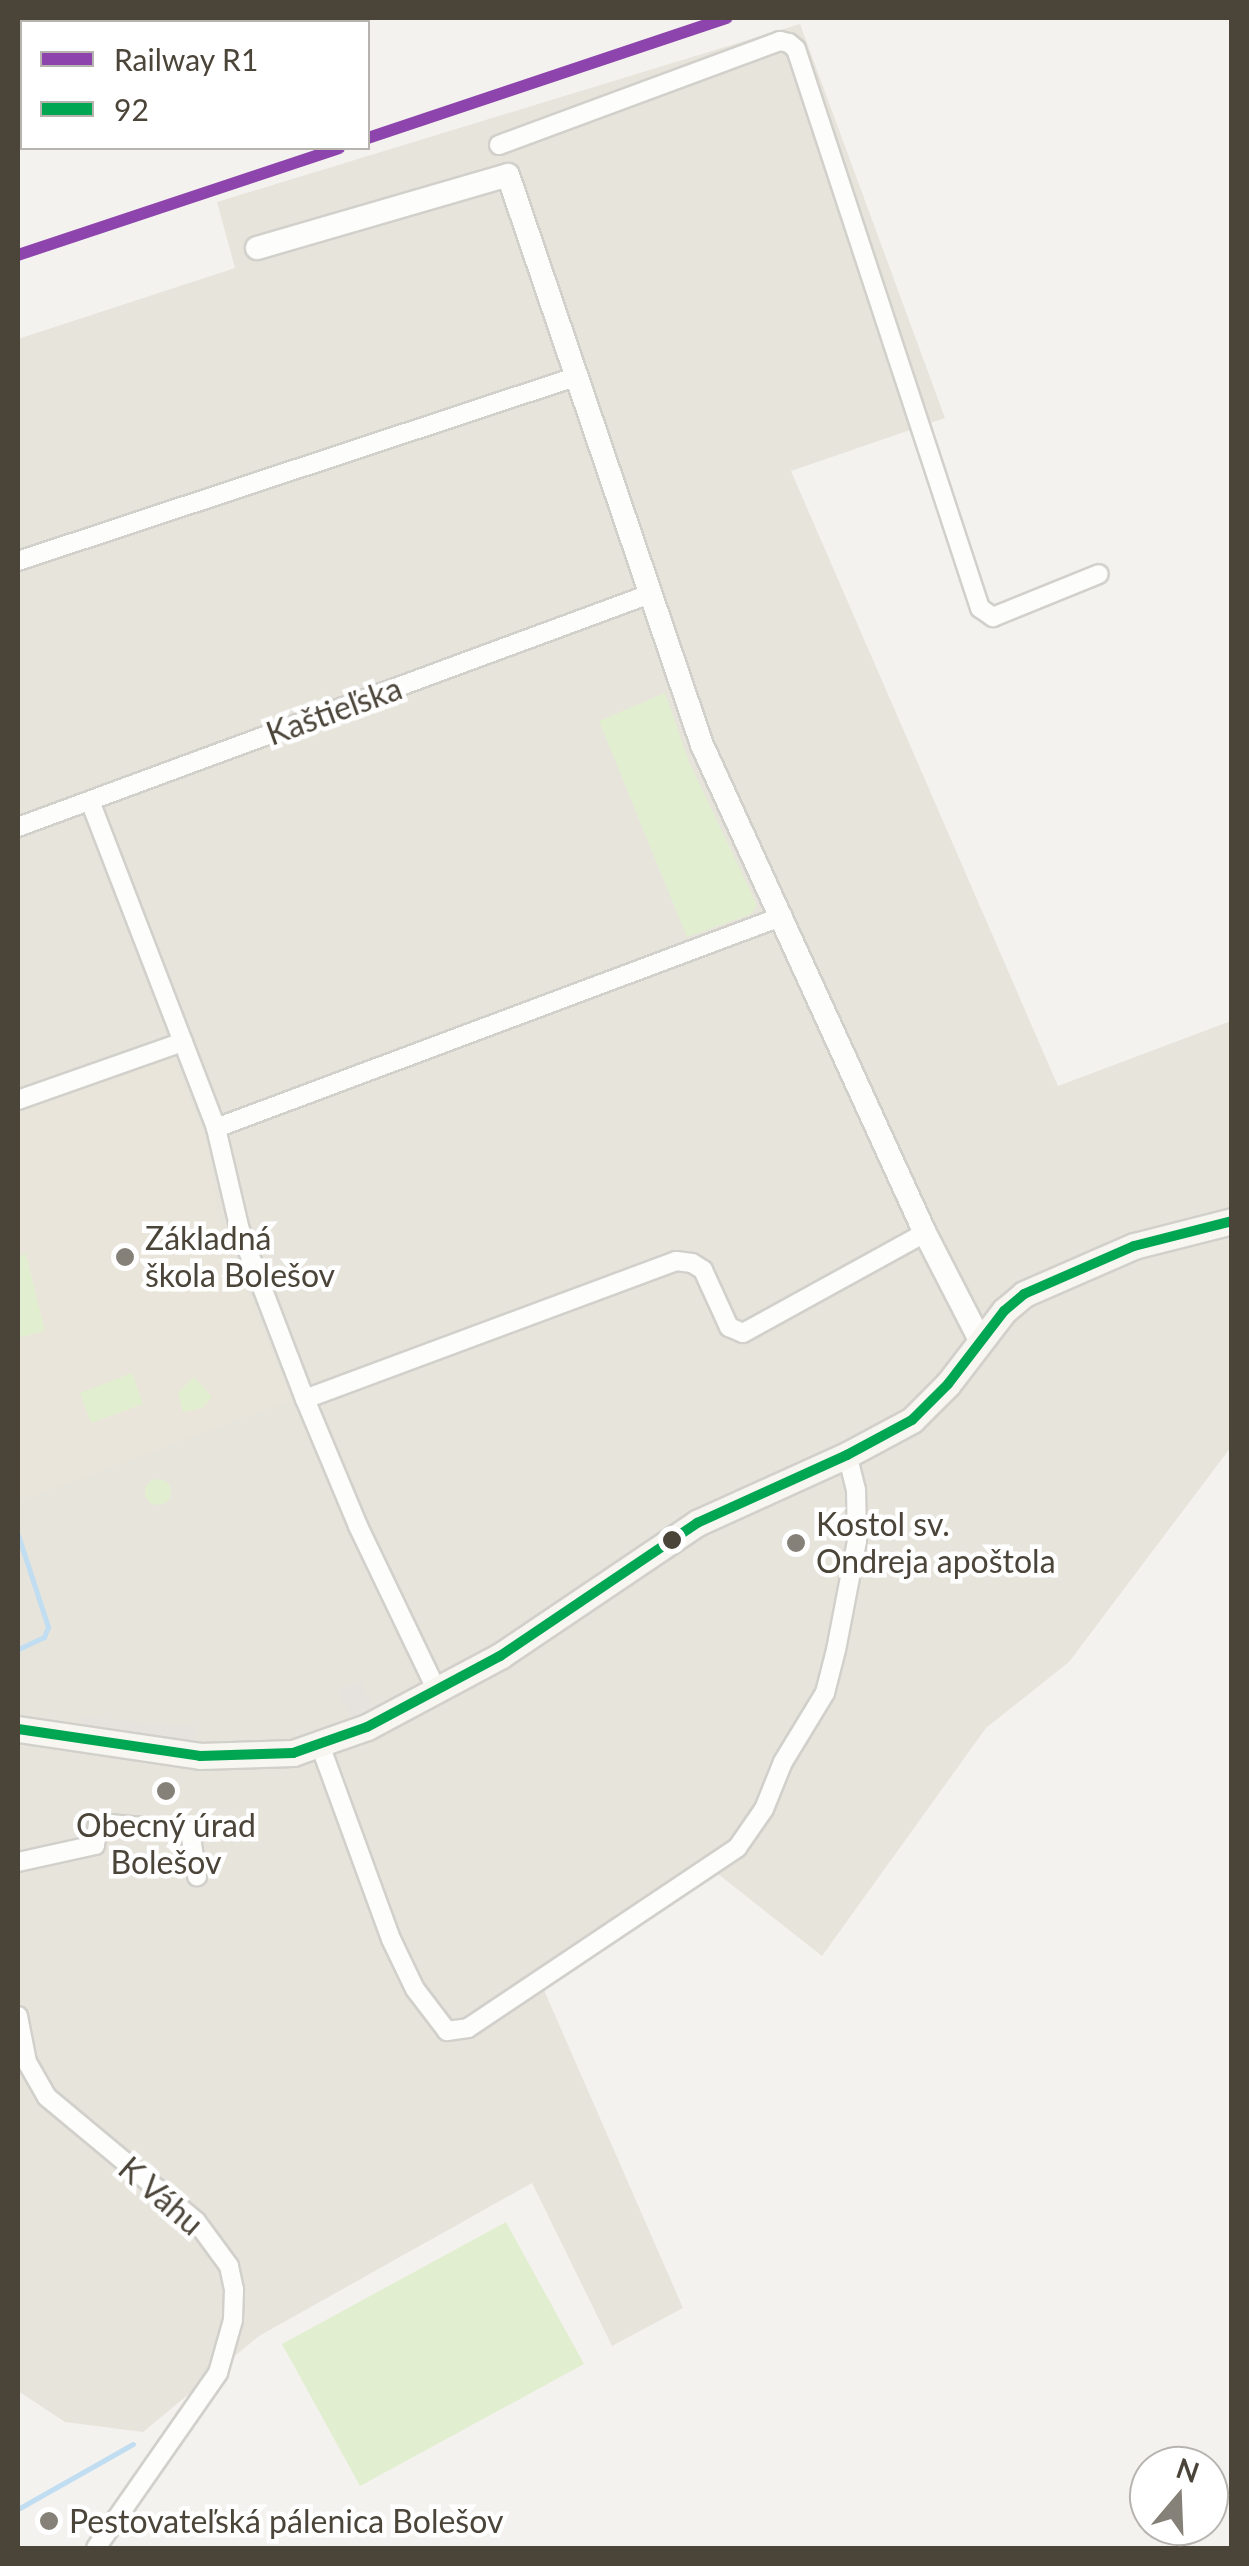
<!DOCTYPE html>
<meta charset="utf-8">
<style>
body{margin:0}
#map{position:relative;width:1249px;height:2566px;overflow:hidden;background:#f4f2ee;font-family:Lato,sans-serif}
div>[style]{position:absolute}
.residential>*{inset:0;background:#e7e4dc}
.education>*{inset:0;background:#eae5da}
.green>*{inset:0;background:#e1eecf}
.round{border-radius:50%}
.parking>*{inset:0;background:#e6e3df}
.stream>*{height:5px;margin:-2.5px;padding:0 2.5px;transform-origin:2.5px;border-radius:2.5px;background:#c0ddf1}
.roads{filter:drop-shadow(2px 0 #d2d0cb) drop-shadow(-2px 0 #d2d0cb) drop-shadow(0 2px #d2d0cb) drop-shadow(0 -2px #d2d0cb)}
.minor>*{height:18px;margin:-9px;padding:0 9px;transform-origin:9px;border-radius:9px;background:#fdfdfc}
.tertiary>*{height:22px;margin:-11px;padding:0 11px;transform-origin:11px;border-radius:11px;background:#fdfdfc}
.secondary>*{height:25px;margin:-12.5px;padding:0 12.5px;transform-origin:12.5px;border-radius:12.5px;background:#f7f6f1}
.bus-1>*{height:10px;margin:-5px;padding:0 5px;transform-origin:5px;border-radius:5px;background:#00a651}
.rail-1>*{height:12px;margin:-6px;padding:0 6px;transform-origin:6px;border-radius:6px;background:#8e44ad}
.dots>*{width:28px;height:28px;translate:-50% -50%;box-sizing:border-box;border:5px solid #fff;border-radius:50%}
span{translate:-50% -50%;white-space:nowrap;text-align:center;line-height:1.15;-webkit-text-stroke:9px #fff;paint-order:stroke}
.street-label{font-size:32px;color:#4b4439}
.poi-label{font-size:32px;color:#4b4439}
.left{translate:0 -50%;text-align:left}
.frame{position:absolute;inset:0;border:20px solid #4b4439;pointer-events:none}
.legend{position:absolute;left:20px;top:20px;width:350px;height:130px;box-sizing:border-box;background:#fff;border:2px solid #b7b4b0;margin:0;padding:12px 18px;list-style:none;font-size:30px;color:#4b4439}
.legend li{display:flex;align-items:center;gap:20px;height:50px}
.legend b{width:50px;border:2px solid #b7b4b0}
.north{position:absolute;left:1129px;top:2446px;width:100px;height:100px;box-sizing:border-box;background:#fff;border:2px solid #b7b4b0;border-radius:50%;rotate:19deg;font-size:28px;font-weight:700;line-height:40px;text-align:center;color:#4b4439}
.north::after{content:'';display:block;margin:auto;width:35px;height:45px;background:#868178;clip-path:polygon(50% 0,100% 100%,50% 72%,0 100%)}
</style>
<div id="map">
<div class="residential">
<div style="clip-path:polygon(800px 24px,945px 418px,791px 471px,1058px 1086px,1231px 1021px,1231px 1447px,1069px 1662px,986px 1728px,822px 1956px,718px 1874px,544px 1990px,683px 2308px,612px 2346px,532px 2183px,259px 2336px,143px 2432px,65px 2422px,18px 2391px,18px 339px,235px 268px,217px 202px)"></div>
</div>
<div class="education">
<div style="clip-path:polygon(171px 1055px,208px 1147px,218px 1220px,291px 1400px,18px 1502px,18px 1110px)"></div>
</div>
<div class="green">
<div style="clip-path:polygon(665px 693px,689px 762px,757px 905px,751px 914px,687px 937px,599px 721px)"></div>
<div style="clip-path:polygon(26px 1254px,45px 1331px,18px 1338px,18px 1256px)"></div>
<div style="clip-path:polygon(132px 1373px,143px 1404px,91px 1423px,80px 1393px)"></div>
<div style="clip-path:polygon(194px 1377px,212px 1397px,202px 1408px,183px 1412px,178px 1393px)"></div>
<div class="round" style="left:145px;top:1479px;width:26px;height:26px"></div>
<div style="clip-path:polygon(506px 2222px,584px 2364px,360px 2486px,282px 2344px)"></div>
</div>
<div class="parking">
<div style="clip-path:polygon(360px 1681px,373px 1706px,351px 1717px,338px 1692px)"></div>
<div style="clip-path:polygon(83px 1717px,197px 1727px,194px 1756px,84px 1740px)"></div>
</div>
<div class="stream">
<div style="left:18px;top:1535px;width:97px;rotate:71.9deg"></div>
<div style="left:48px;top:1627px;width:11px;rotate:112deg"></div>
<div style="left:44px;top:1637px;width:29px;rotate:155deg"></div>
<div style="left:18px;top:2509px;width:132px;rotate:-29.5deg"></div>
</div>
<div class="roads">
<div class="minor">
<div style="left:99px;top:18px;width:4px;rotate:63deg"></div>
<div style="left:279px;top:18px;width:4px;rotate:76deg"></div>
<div style="left:499px;top:145px;width:300px;rotate:-20.3deg"></div>
<div style="left:780px;top:41px;width:9px;rotate:13deg"></div>
<div style="left:789px;top:43px;width:9px;rotate:41deg"></div>
<div style="left:796px;top:49px;width:589px;rotate:71.78deg"></div>
<div style="left:980px;top:608px;width:16px;rotate:35deg"></div>
<div style="left:993px;top:617px;width:114px;rotate:-22.1deg"></div>
<div style="left:18px;top:561px;width:587px;rotate:-18.28deg"></div>
<div style="left:90px;top:801px;width:350px;rotate:68.9deg"></div>
<div style="left:216px;top:1128px;width:105px;rotate:76.8deg"></div>
<div style="left:240px;top:1230px;width:181px;rotate:69deg"></div>
<div style="left:305px;top:1399px;width:138px;rotate:67.3deg"></div>
<div style="left:358px;top:1526px;width:185px;rotate:64.4deg"></div>
<div style="left:18px;top:827px;width:674px;rotate:-20.24deg"></div>
<div style="left:18px;top:1100px;width:175px;rotate:-19.4deg"></div>
<div style="left:216px;top:1128px;width:605px;rotate:-20.5deg"></div>
<div style="left:305px;top:1399px;width:396px;rotate:-20.4deg"></div>
<div style="left:676px;top:1261px;width:16px;rotate:7deg"></div>
<div style="left:692px;top:1263px;width:13px;rotate:32deg"></div>
<div style="left:703px;top:1270px;width:63px;rotate:65.5deg"></div>
<div style="left:729px;top:1327px;width:15px;rotate:23deg"></div>
<div style="left:743px;top:1333px;width:208px;rotate:-28.8deg"></div>
<div style="left:320px;top:1745px;width:207px;rotate:69.9deg"></div>
<div style="left:391px;top:1939px;width:55px;rotate:64.4deg"></div>
<div style="left:415px;top:1989px;width:53px;rotate:52.7deg"></div>
<div style="left:447px;top:2031px;width:21px;rotate:-8deg"></div>
<div style="left:468px;top:2028px;width:324px;rotate:-33.8deg"></div>
<div style="left:737px;top:1848px;width:47px;rotate:-55.3deg"></div>
<div style="left:764px;top:1809px;width:51px;rotate:-68deg"></div>
<div style="left:783px;top:1762px;width:81px;rotate:-58.7deg"></div>
<div style="left:825px;top:1693px;width:44px;rotate:-75.7deg"></div>
<div style="left:836px;top:1650px;width:111px;rotate:-79.1deg"></div>
<div style="left:857px;top:1541px;width:51px;rotate:-91.1deg"></div>
<div style="left:856px;top:1490px;width:36px;rotate:-104deg"></div>
<div style="left:18px;top:1862px;width:79px;rotate:-12.4deg"></div>
<div style="left:95px;top:1845px;width:22px;rotate:-82deg"></div>
<div style="left:98px;top:1823px;width:92px;rotate:5deg"></div>
<div style="left:190px;top:1831px;width:46px;rotate:81.2deg"></div>
<div style="left:18px;top:2016px;width:47px;rotate:78.9deg"></div>
<div style="left:27px;top:2062px;width:40px;rotate:60.3deg"></div>
<div style="left:47px;top:2097px;width:194px;rotate:39.8deg"></div>
<div style="left:196px;top:2221px;width:56px;rotate:53.7deg"></div>
<div style="left:229px;top:2266px;width:25px;rotate:78deg"></div>
<div style="left:234px;top:2290px;width:30px;rotate:92deg"></div>
<div style="left:233px;top:2320px;width:55px;rotate:105.8deg"></div>
<div style="left:218px;top:2373px;width:213px;rotate:124.9deg"></div>
</div>
<div class="tertiary">
<div style="left:257px;top:248px;width:261px;rotate:-16.2deg"></div>
<div style="left:508px;top:175px;width:602px;rotate:71.2deg"></div>
<div style="left:702px;top:745px;width:537px;rotate:65.44deg"></div>
<div style="left:925px;top:1233px;width:120px;rotate:62.8deg"></div>
</div>
<div class="secondary">
<div style="left:18px;top:1729px;width:184px;rotate:8.4deg"></div>
<div style="left:200px;top:1756px;width:93px;rotate:-1.8deg"></div>
<div style="left:293px;top:1753px;width:78px;rotate:-19.4deg"></div>
<div style="left:367px;top:1727px;width:151px;rotate:-28.1deg"></div>
<div style="left:500px;top:1656px;width:238px;rotate:-34deg"></div>
<div style="left:697px;top:1523px;width:165px;rotate:-24.4deg"></div>
<div style="left:847px;top:1455px;width:74px;rotate:-28.3deg"></div>
<div style="left:912px;top:1420px;width:51px;rotate:-45deg"></div>
<div style="left:948px;top:1384px;width:92px;rotate:-52.5deg"></div>
<div style="left:1004px;top:1311px;width:26px;rotate:-40deg"></div>
<div style="left:1024px;top:1294px;width:120px;rotate:-23.6deg"></div>
<div style="left:1134px;top:1246px;width:101px;rotate:-14.3deg"></div>
</div>
</div>
<div class="bus-1">
<div style="left:18px;top:1729px;width:184px;rotate:8.4deg"></div>
<div style="left:200px;top:1756px;width:93px;rotate:-1.8deg"></div>
<div style="left:293px;top:1753px;width:78px;rotate:-19.4deg"></div>
<div style="left:367px;top:1727px;width:151px;rotate:-28.1deg"></div>
<div style="left:500px;top:1656px;width:238px;rotate:-34deg"></div>
<div style="left:697px;top:1523px;width:165px;rotate:-24.4deg"></div>
<div style="left:847px;top:1455px;width:74px;rotate:-28.3deg"></div>
<div style="left:912px;top:1420px;width:51px;rotate:-45deg"></div>
<div style="left:948px;top:1384px;width:92px;rotate:-52.5deg"></div>
<div style="left:1004px;top:1311px;width:26px;rotate:-40deg"></div>
<div style="left:1024px;top:1294px;width:120px;rotate:-23.6deg"></div>
<div style="left:1134px;top:1246px;width:101px;rotate:-14.3deg"></div>
</div>
<div class="rail-1">
<div style="left:368px;top:138px;width:378px;rotate:-18.5deg"></div>
<div style="left:18px;top:255px;width:338px;rotate:-18.4deg"></div>
</div>
<div class="dots">
<div style="left:125px;top:1257px;background:#868178"></div>
<div style="left:672px;top:1540px;background:#4b4439"></div>
<div style="left:796px;top:1543px;background:#868178"></div>
<div style="left:166px;top:1791px;background:#868178"></div>
<div style="left:49px;top:2521px;background:#868178"></div>
</div>
<div class="street-label">
<span style="left:334px;top:711px;rotate:-20deg">Kaštieľska</span>
<span style="left:161px;top:2196px;rotate:41deg">K Váhu</span>
</div>
<div class="poi-label">
<span class="left" style="left:145px;top:1257px">Základná<br>škola Bolešov</span>
<span class="left" style="left:816px;top:1543px">Kostol sv.<br>Ondreja apoštola</span>
<span style="left:166px;top:1844px">Obecný úrad<br>Bolešov</span>
<span class="left" style="left:69px;top:2521px">Pestovateľská pálenica Bolešov</span>
</div>
<div class="frame"></div>
<ul class="legend">
<li><b style="height:12px;background:#8e44ad"></b>Railway R1</li>
<li><b style="height:12px;background:#00a651"></b>92</li>
</ul>
<div class="north">N</div>
</div>
